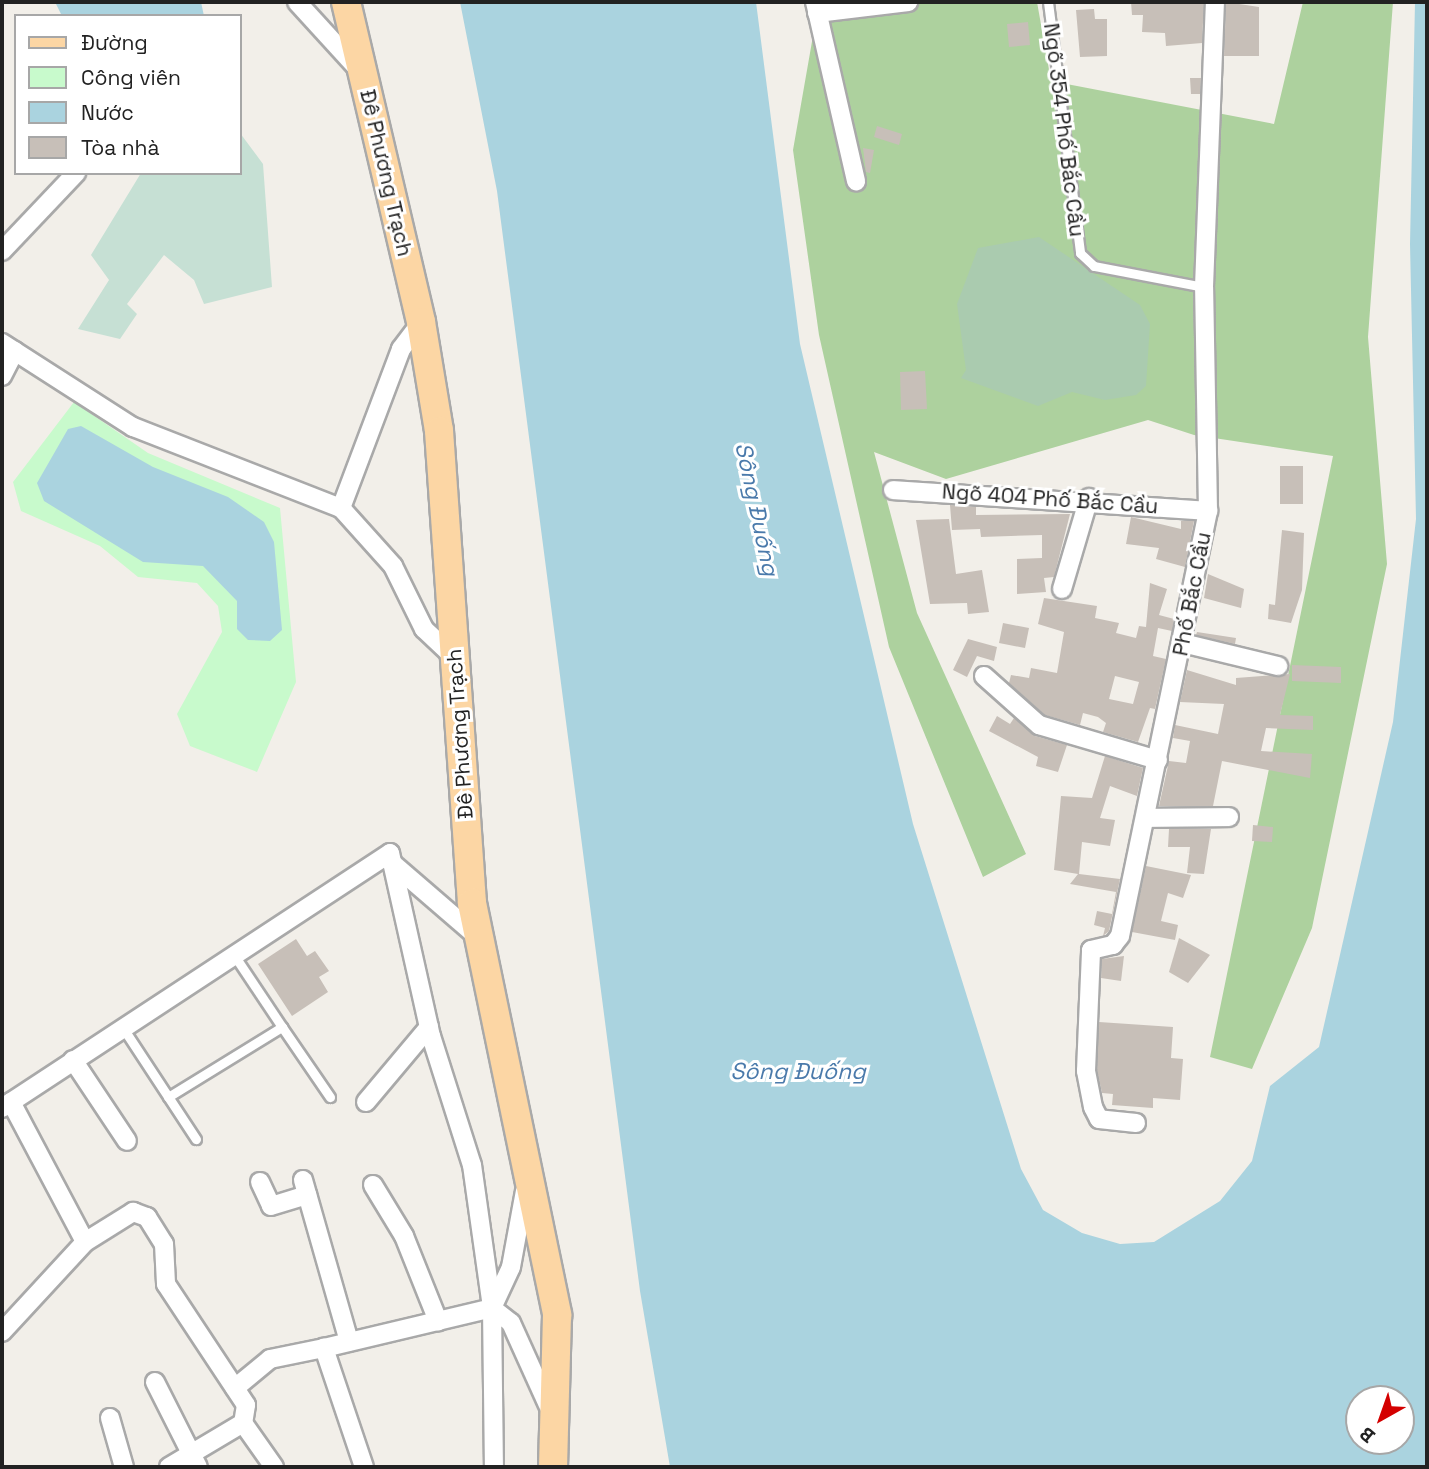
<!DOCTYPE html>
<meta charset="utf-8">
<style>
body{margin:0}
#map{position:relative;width:1429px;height:1469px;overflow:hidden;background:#f2efe9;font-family:"Space Grotesk",sans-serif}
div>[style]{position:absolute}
.forest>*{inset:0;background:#add19e}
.wetland>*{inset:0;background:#c6e0d4}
.cemetery>*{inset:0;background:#aacbaf}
.park>*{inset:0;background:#c8facc}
.water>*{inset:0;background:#aad3df}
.building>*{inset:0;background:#c7bfb8}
.roads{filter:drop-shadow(2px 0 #a9a9a9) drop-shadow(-2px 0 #a9a9a9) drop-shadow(0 2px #a9a9a9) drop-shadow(0 -2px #a9a9a9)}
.lane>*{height:9px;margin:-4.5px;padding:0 4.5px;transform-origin:4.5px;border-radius:4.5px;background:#fff}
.street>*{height:18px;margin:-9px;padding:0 9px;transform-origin:9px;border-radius:9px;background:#fff}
.primary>*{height:28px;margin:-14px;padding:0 14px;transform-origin:14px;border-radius:14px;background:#fcd6a4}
span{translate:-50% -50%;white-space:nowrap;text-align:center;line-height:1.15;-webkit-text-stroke:6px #fff;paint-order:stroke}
.street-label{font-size:21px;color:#222}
.water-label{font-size:23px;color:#4a7aab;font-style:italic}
.frame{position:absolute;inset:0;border:4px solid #222;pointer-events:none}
.legend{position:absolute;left:14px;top:14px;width:228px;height:161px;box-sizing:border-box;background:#fff;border:2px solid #a7a7a7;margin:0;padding:9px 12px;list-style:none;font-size:21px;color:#222}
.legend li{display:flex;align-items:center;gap:14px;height:35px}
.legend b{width:35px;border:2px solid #a7a7a7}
.north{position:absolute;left:1345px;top:1385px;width:70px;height:70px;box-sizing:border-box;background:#fff;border:2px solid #a7a7a7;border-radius:50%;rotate:220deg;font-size:19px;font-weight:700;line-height:28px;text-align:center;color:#222}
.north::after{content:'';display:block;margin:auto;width:24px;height:32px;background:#d40000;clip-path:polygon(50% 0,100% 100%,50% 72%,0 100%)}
</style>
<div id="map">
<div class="forest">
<div style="clip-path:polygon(908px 2px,1037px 2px,1051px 81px,1274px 124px,1303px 2px,1393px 2px,1368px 337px,1387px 564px,1312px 928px,1252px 1069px,1210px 1057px,1333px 456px,1194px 435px,1148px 420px,946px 479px,874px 452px,917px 613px,1026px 854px,983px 877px,889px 647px,819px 335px,793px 150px,817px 13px)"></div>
</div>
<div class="wetland">
<div style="clip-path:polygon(240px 133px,263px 164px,272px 287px,204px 304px,194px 280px,164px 255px,127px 304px,137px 314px,120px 339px,78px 329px,109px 280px,91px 255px,141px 173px,240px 173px)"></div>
</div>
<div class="cemetery">
<div style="clip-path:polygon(1039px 237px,1140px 305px,1150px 324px,1146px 386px,1136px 395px,1105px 400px,1072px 392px,1038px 406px,961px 378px,966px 370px,957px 304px,978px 248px)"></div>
</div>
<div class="park">
<div style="clip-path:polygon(74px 402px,148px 453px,280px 508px,296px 682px,257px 772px,190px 746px,177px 714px,222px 632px,218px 606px,197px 583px,138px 577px,100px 546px,21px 511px,13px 482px)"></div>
</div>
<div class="water">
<div style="clip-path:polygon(55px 2px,201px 2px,204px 16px,62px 16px)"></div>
<div style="clip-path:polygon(evenodd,460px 2px,756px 2px,800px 344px,913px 824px,1021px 1169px,1043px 1210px,1082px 1233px,1120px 1244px,1154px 1242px,1220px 1201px,1252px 1161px,1270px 1086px,1319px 1047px,1393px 722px,1416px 519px,1410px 244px,1415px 2px,1427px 2px,1427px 1467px,670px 1467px,640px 1291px,497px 191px,460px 2px,1359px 1399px,1401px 1399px,1401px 1441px,1359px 1441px,1359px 1399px)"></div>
<div style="clip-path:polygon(81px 426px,153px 467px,228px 497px,264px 522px,274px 542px,282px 630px,270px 641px,248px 640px,237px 629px,237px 601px,203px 566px,143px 562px,44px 501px,37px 483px,68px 429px)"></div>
</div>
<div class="building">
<div style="clip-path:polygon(1131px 2px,1204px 2px,1202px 43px,1166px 46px,1165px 33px,1142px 32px,1143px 15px,1132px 15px)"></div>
<div style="clip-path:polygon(1226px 2px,1259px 7px,1259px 56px,1224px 56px)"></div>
<div style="clip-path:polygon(1094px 9px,1095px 19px,1107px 19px,1107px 56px,1080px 57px,1076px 10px)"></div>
<div style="clip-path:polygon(1028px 22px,1030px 45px,1009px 47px,1007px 24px)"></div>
<div style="clip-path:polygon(1190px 78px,1201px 78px,1200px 94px,1191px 94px)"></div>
<div style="clip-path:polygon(877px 126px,902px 134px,899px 145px,874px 137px)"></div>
<div style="clip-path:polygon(863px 148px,874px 150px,870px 173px,866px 172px)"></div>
<div style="clip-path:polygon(925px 371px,927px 409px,901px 410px,900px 372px)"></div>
<div style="clip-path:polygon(1280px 466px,1303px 466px,1303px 504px,1280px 504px)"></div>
<div style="clip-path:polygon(950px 505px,976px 507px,976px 515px,1070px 514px,1054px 577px,1044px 578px,1046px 592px,1017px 594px,1017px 559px,1042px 558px,1042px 535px,981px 537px,980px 529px,952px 530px)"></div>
<div style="clip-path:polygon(1131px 517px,1181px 529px,1181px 521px,1194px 521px,1185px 567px,1156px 559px,1159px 548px,1126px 544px)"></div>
<div style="clip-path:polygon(949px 519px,956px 574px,982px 570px,989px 612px,968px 614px,967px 603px,930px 604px,916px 520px)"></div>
<div style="clip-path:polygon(1282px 530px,1304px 533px,1302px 590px,1291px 623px,1268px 619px,1269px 604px,1275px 605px)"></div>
<div style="clip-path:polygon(1208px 574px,1244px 589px,1241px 608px,1204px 598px)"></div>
<div style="clip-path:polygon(evenodd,1150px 583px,1167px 589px,1159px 615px,1174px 619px,1172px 631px,1158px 628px,1153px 656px,1166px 659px,1155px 709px,1150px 708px,1138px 742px,1103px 732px,1106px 723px,1098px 717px,1083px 713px,1080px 725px,1045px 715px,1009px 683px,1011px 675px,1029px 678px,1031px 668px,1057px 673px,1064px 632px,1038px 624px,1044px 598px,1097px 606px,1095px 618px,1119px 623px,1116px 633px,1136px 638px,1139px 626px,1146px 627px,1150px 583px,1115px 676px,1139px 682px,1133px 704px,1109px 699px,1115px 676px)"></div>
<div style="clip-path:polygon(1003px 623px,1029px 628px,1025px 648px,999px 643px)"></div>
<div style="clip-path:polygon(1197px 632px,1236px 638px,1235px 644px,1196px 635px)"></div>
<div style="clip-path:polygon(968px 639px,997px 647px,994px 661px,977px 656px,967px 677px,953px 670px)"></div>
<div style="clip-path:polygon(1292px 665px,1341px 667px,1341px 683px,1292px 681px)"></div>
<div style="clip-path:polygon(1187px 670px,1236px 685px,1236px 678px,1290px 674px,1280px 715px,1313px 716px,1313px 730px,1266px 728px,1261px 751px,1312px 754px,1310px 778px,1222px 761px,1213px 806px,1159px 806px,1169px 761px,1186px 763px,1190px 741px,1173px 738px,1175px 725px,1218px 734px,1224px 704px,1180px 702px)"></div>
<div style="clip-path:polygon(997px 716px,1010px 724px,1014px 718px,1035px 736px,1067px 745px,1058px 772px,1036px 766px,1038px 757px,989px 731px)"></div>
<div style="clip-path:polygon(1105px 756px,1143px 768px,1137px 796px,1110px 786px,1100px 818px,1115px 820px,1110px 846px,1082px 842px,1079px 874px,1120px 879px,1109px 931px,1103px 936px,1105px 928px,1094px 925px,1097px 911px,1112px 914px,1116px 892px,1070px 884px,1078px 874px,1054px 870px,1061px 796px,1092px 798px)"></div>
<div style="clip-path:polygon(1253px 825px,1273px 827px,1272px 842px,1252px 841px)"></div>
<div style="clip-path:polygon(1169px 829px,1211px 829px,1204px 874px,1187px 873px,1190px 847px,1168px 847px)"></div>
<div style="clip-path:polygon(1146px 866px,1191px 875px,1183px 898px,1168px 893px,1161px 921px,1178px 925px,1175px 940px,1132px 932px)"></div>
<div style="clip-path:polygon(1179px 938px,1210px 955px,1188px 983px,1169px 972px)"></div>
<div style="clip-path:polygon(296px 939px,307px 956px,315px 951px,329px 971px,319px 977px,328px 992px,292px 1016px,258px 964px)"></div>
<div style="clip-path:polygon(1124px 956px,1121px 981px,1101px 978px,1102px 959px)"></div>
<div style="clip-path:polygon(1099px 1022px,1173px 1027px,1171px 1058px,1183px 1059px,1180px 1100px,1153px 1098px,1153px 1108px,1112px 1105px,1113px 1094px,1102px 1093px,1097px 1070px)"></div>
</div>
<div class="roads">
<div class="lane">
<div style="left:1048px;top:2px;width:253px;rotate:82.7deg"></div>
<div style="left:1080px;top:253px;width:19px;rotate:43deg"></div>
<div style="left:1094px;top:266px;width:112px;rotate:10.8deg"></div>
<div style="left:234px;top:955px;width:87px;rotate:56.3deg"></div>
<div style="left:123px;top:1028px;width:133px;rotate:56.7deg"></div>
<div style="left:168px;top:1097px;width:134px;rotate:-31.6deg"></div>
<div style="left:282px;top:1027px;width:85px;rotate:55.6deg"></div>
</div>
<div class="street">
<div style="left:297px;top:2px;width:92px;rotate:47.6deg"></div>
<div style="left:815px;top:2px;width:184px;rotate:77.1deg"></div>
<div style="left:817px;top:13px;width:92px;rotate:-6.9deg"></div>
<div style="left:2px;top:251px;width:108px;rotate:-46.5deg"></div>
<div style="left:2px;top:343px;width:156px;rotate:32.7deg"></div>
<div style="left:133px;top:427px;width:223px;rotate:21.3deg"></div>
<div style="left:341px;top:508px;width:78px;rotate:48.1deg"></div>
<div style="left:393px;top:566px;width:70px;rotate:63.8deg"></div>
<div style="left:424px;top:629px;width:44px;rotate:43.2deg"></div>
<div style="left:2px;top:376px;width:28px;rotate:-63deg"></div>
<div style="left:893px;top:490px;width:316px;rotate:3.8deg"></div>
<div style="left:341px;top:508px;width:170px;rotate:-69.3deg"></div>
<div style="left:401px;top:349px;width:34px;rotate:-53deg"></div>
<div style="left:1062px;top:589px;width:95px;rotate:-73.5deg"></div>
<div style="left:1183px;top:643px;width:98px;rotate:13.6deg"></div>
<div style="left:984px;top:676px;width:74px;rotate:41.7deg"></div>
<div style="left:1039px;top:725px;width:124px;rotate:16.4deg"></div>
<div style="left:1146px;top:818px;width:83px;rotate:-0.7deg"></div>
<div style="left:392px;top:863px;width:116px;rotate:40.8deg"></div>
<div style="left:73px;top:1060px;width:97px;rotate:56.3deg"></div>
<div style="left:11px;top:1102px;width:158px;rotate:62.1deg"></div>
<div style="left:85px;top:1242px;width:57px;rotate:-32deg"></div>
<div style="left:133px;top:1212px;width:15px;rotate:20deg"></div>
<div style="left:147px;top:1217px;width:32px;rotate:58deg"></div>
<div style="left:164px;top:1244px;width:40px;rotate:87.1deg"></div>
<div style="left:166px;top:1284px;width:145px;rotate:56.5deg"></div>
<div style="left:246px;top:1405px;width:18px;rotate:99deg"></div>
<div style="left:243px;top:1423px;width:54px;rotate:54.8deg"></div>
<div style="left:366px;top:1102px;width:98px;rotate:-50deg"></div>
<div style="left:2px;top:1108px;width:464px;rotate:-33.3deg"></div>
<div style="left:390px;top:853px;width:188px;rotate:77.4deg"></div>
<div style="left:431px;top:1036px;width:135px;rotate:72.4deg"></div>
<div style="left:472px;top:1165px;width:144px;rotate:82deg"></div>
<div style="left:492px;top:1308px;width:159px;rotate:89.3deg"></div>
<div style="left:1136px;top:1123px;width:37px;rotate:-174deg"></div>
<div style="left:1099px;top:1119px;width:13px;rotate:-117deg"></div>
<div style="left:1093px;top:1107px;width:37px;rotate:-101deg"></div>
<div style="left:1086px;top:1071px;width:121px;rotate:-87.6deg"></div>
<div style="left:1091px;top:950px;width:23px;rotate:-13deg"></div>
<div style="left:1113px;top:945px;width:11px;rotate:-52deg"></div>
<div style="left:1120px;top:936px;width:434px;rotate:-78.3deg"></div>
<div style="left:1208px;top:511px;width:224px;rotate:-91deg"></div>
<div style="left:1204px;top:287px;width:285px;rotate:-87.8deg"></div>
<div style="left:303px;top:1180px;width:168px;rotate:74.1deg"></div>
<div style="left:260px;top:1182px;width:26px;rotate:65deg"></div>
<div style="left:271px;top:1206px;width:38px;rotate:-17deg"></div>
<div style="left:373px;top:1185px;width:60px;rotate:58.7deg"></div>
<div style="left:404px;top:1236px;width:92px;rotate:68.2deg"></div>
<div style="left:492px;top:1308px;width:45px;rotate:-65.1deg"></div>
<div style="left:511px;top:1267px;width:77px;rotate:-79.6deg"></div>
<div style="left:2px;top:1332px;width:122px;rotate:-47.3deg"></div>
<div style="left:155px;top:1382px;width:95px;rotate:63.2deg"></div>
<div style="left:235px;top:1388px;width:45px;rotate:-39.6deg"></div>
<div style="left:270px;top:1359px;width:55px;rotate:-11.5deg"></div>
<div style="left:110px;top:1418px;width:51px;rotate:74.1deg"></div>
<div style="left:169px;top:1467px;width:86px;rotate:-30.7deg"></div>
<div style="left:364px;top:1467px;width:126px;rotate:-108.6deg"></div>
<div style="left:324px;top:1348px;width:173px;rotate:-13.4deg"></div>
<div style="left:492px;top:1308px;width:24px;rotate:38deg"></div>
<div style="left:511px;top:1323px;width:90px;rotate:65.7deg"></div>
</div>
<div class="primary">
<div style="left:346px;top:2px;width:329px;rotate:76.8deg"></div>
<div style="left:421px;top:322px;width:110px;rotate:80.6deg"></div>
<div style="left:439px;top:431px;width:473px;rotate:86deg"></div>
<div style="left:472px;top:903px;width:421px;rotate:78.3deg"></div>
<div style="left:557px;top:1315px;width:152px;rotate:91.5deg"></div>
</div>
</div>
<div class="street-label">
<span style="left:1064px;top:130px;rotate:83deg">Ngõ 354 Phố Bắc Cầu</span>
<span style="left:386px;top:173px;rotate:77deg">Đê Phương Trạch</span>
<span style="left:1050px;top:499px;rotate:4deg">Ngõ 404 Phố Bắc Cầu</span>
<span style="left:1192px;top:594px;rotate:-79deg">Phố Bắc Cầu</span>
<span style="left:460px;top:734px;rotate:-94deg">Đê Phương Trạch</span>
</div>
<div class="water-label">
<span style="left:757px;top:509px;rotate:78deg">Sông Đuống</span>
<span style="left:798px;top:1071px">Sông Đuống</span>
</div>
<div class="frame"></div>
<ul class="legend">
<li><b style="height:9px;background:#fcd6a4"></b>Đường</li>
<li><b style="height:19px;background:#c8facc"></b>Công viên</li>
<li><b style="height:19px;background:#aad3df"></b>Nước</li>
<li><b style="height:19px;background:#c7bfb8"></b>Tòa nhà</li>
</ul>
<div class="north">B</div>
</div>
